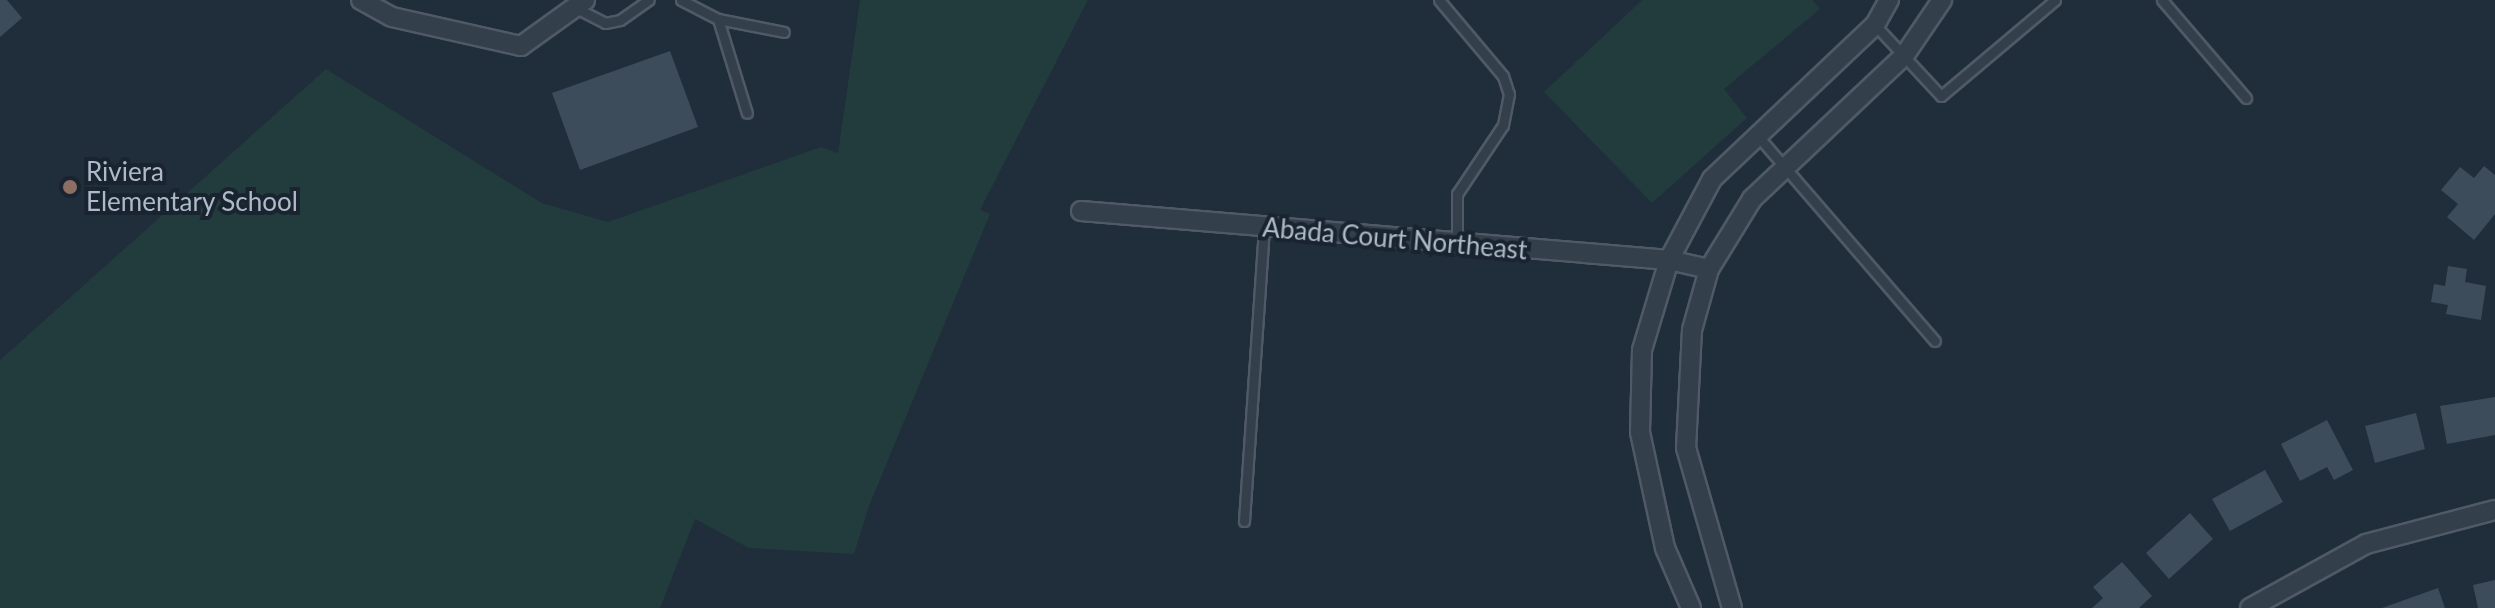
<!DOCTYPE html>
<style>
body{margin:0}
#map{position:relative;width:2495px;height:608px;overflow:hidden;background:#202d3b;font-family:Lato,sans-serif}
div>[style]{position:absolute}
.green>*{inset:0;background:#223b3c}
.building>*{inset:0;background:#3c4c5b}
.roads{filter:drop-shadow(2px 0 #4f5a66) drop-shadow(-2px 0 #4f5a66) drop-shadow(0 2px #4f5a66) drop-shadow(0 -2px #4f5a66)}
.service>*{height:9px;margin:-4.5px;padding:0 4.5px;transform-origin:4.5px;border-radius:4.5px;background:#343f4c}
.minor>*{height:18px;margin:-9px;padding:0 9px;transform-origin:9px;border-radius:9px;background:#343f4c}
.dots>*{width:22px;height:22px;translate:-50% -50%;box-sizing:border-box;border:4px solid #192430;border-radius:50%}
span{translate:-50% -50%;white-space:nowrap;text-align:center;line-height:1.15;-webkit-text-stroke:8px #192430;paint-order:stroke}
.poi-label{font-size:26px;color:#afbac8}
.left{translate:0 -50%;text-align:left}
.street-label{font-size:26px;color:#afbac8}
</style>
<div id="map">
<div class="green">
<div style="clip-path:polygon(860px 0,1088px 0,980px 210px,990px 214px,869px 506px,854px 554px,749px 548px,695px 519px,660px 608px,0 608px,0 360px,326px 69px,542px 203px,608px 222px,821px 147px,838px 153px)"></div>
<div style="clip-path:polygon(1642px 0,1812px 0,1820px 9px,1724px 89px,1747px 118px,1652px 203px,1544px 92px)"></div>
</div>
<div class="building">
<div style="clip-path:polygon(0 0,7px 0,22px 18px,0 37px)"></div>
<div style="clip-path:polygon(670px 51px,698px 127px,580px 170px,552px 93px)"></div>
<div style="clip-path:polygon(2484px 166px,2495px 175px,2495px 214px,2474px 240px,2447px 217px,2458px 204px,2441px 190px,2460px 167px,2474px 178px)"></div>
<div style="clip-path:polygon(2448px 266px,2467px 269px,2465px 282px,2486px 286px,2481px 320px,2446px 314px,2448px 305px,2431px 302px,2434px 284px,2445px 286px)"></div>
<div style="clip-path:polygon(2495px 397px,2495px 435px,2447px 444px,2440px 406px)"></div>
<div style="clip-path:polygon(2416px 413px,2425px 449px,2375px 463px,2365px 426px)"></div>
<div style="clip-path:polygon(2327px 420px,2353px 470px,2334px 480px,2327px 467px,2300px 481px,2281px 444px)"></div>
<div style="clip-path:polygon(2265px 470px,2283px 502px,2230px 531px,2212px 499px)"></div>
<div style="clip-path:polygon(2190px 513px,2213px 539px,2169px 579px,2146px 553px)"></div>
<div style="clip-path:polygon(2122px 562px,2152px 596px,2139px 608px,2092px 608px,2103px 598px,2093px 587px)"></div>
<div style="clip-path:polygon(2495px 580px,2495px 608px,2478px 608px,2473px 585px)"></div>
<div style="clip-path:polygon(2438px 588px,2445px 608px,2382px 608px)"></div>
</div>
<div class="roads">
<div class="service">
<div style="left:681px;top:0;width:42px;rotate:27.2deg"></div>
<div style="left:718px;top:19px;width:67px;rotate:11.1deg"></div>
<div style="left:1439px;top:0;width:99px;rotate:49.9deg"></div>
<div style="left:1503px;top:76px;width:19px;rotate:72deg"></div>
<div style="left:1509px;top:94px;width:32px;rotate:101deg"></div>
<div style="left:1503px;top:125px;width:83px;rotate:123.7deg"></div>
<div style="left:1457px;top:194px;width:48px;rotate:90deg"></div>
<div style="left:2162px;top:0;width:129px;rotate:49.4deg"></div>
<div style="left:576px;top:8px;width:33px;rotate:27deg"></div>
<div style="left:605px;top:23px;width:15px;rotate:-11deg"></div>
<div style="left:620px;top:20px;width:35px;rotate:-35deg"></div>
<div style="left:718px;top:19px;width:98px;rotate:72.9deg"></div>
<div style="left:1875px;top:25px;width:97px;rotate:47.1deg"></div>
<div style="left:1941px;top:96px;width:149px;rotate:-40.1deg"></div>
<div style="left:1757px;top:135px;width:272px;rotate:49.2deg"></div>
<div style="left:1244px;top:521px;width:294px;rotate:-86.1deg"></div>
</div>
<div class="minor">
<div style="left:361px;top:0;width:35px;rotate:29deg"></div>
<div style="left:392px;top:17px;width:132px;rotate:12.7deg"></div>
<div style="left:521px;top:46px;width:79px;rotate:-35.7deg"></div>
<div style="left:1081px;top:211px;width:590px;rotate:4.76deg"></div>
<div style="left:1669px;top:260px;width:41px;rotate:12.7deg"></div>
<div style="left:1691px;top:608px;width:65px;rotate:-113.4deg"></div>
<div style="left:1665px;top:548px;width:119px;rotate:-102.2deg"></div>
<div style="left:1640px;top:432px;width:82px;rotate:-88.6deg"></div>
<div style="left:1642px;top:350px;width:94px;rotate:-73.3deg"></div>
<div style="left:1669px;top:260px;width:92px;rotate:-62deg"></div>
<div style="left:1712px;top:179px;width:224px;rotate:-43.4deg"></div>
<div style="left:1875px;top:25px;width:29px;rotate:-61deg"></div>
<div style="left:1732px;top:608px;width:166px;rotate:-106deg"></div>
<div style="left:1686px;top:448px;width:118px;rotate:-87.1deg"></div>
<div style="left:1692px;top:330px;width:63px;rotate:-74.4deg"></div>
<div style="left:1709px;top:269px;width:82px;rotate:-58.4deg"></div>
<div style="left:1752px;top:199px;width:209px;rotate:-43.3deg"></div>
<div style="left:1904px;top:56px;width:68px;rotate:-55.8deg"></div>
<div style="left:2250px;top:608px;width:132px;rotate:-28.9deg"></div>
<div style="left:2366px;top:544px;width:133px;rotate:-14.8deg"></div>
</div>
</div>
<div class="dots">
<div style="left:70px;top:187px;background:#8d6e63"></div>
</div>
<div class="poi-label">
<span class="left" style="left:86px;top:187px">Riviera<br>Elementary School</span>
</div>
<div class="street-label">
<span style="left:1395px;top:239px;rotate:5deg">Abada Court Northeast</span>
</div>
</div>
